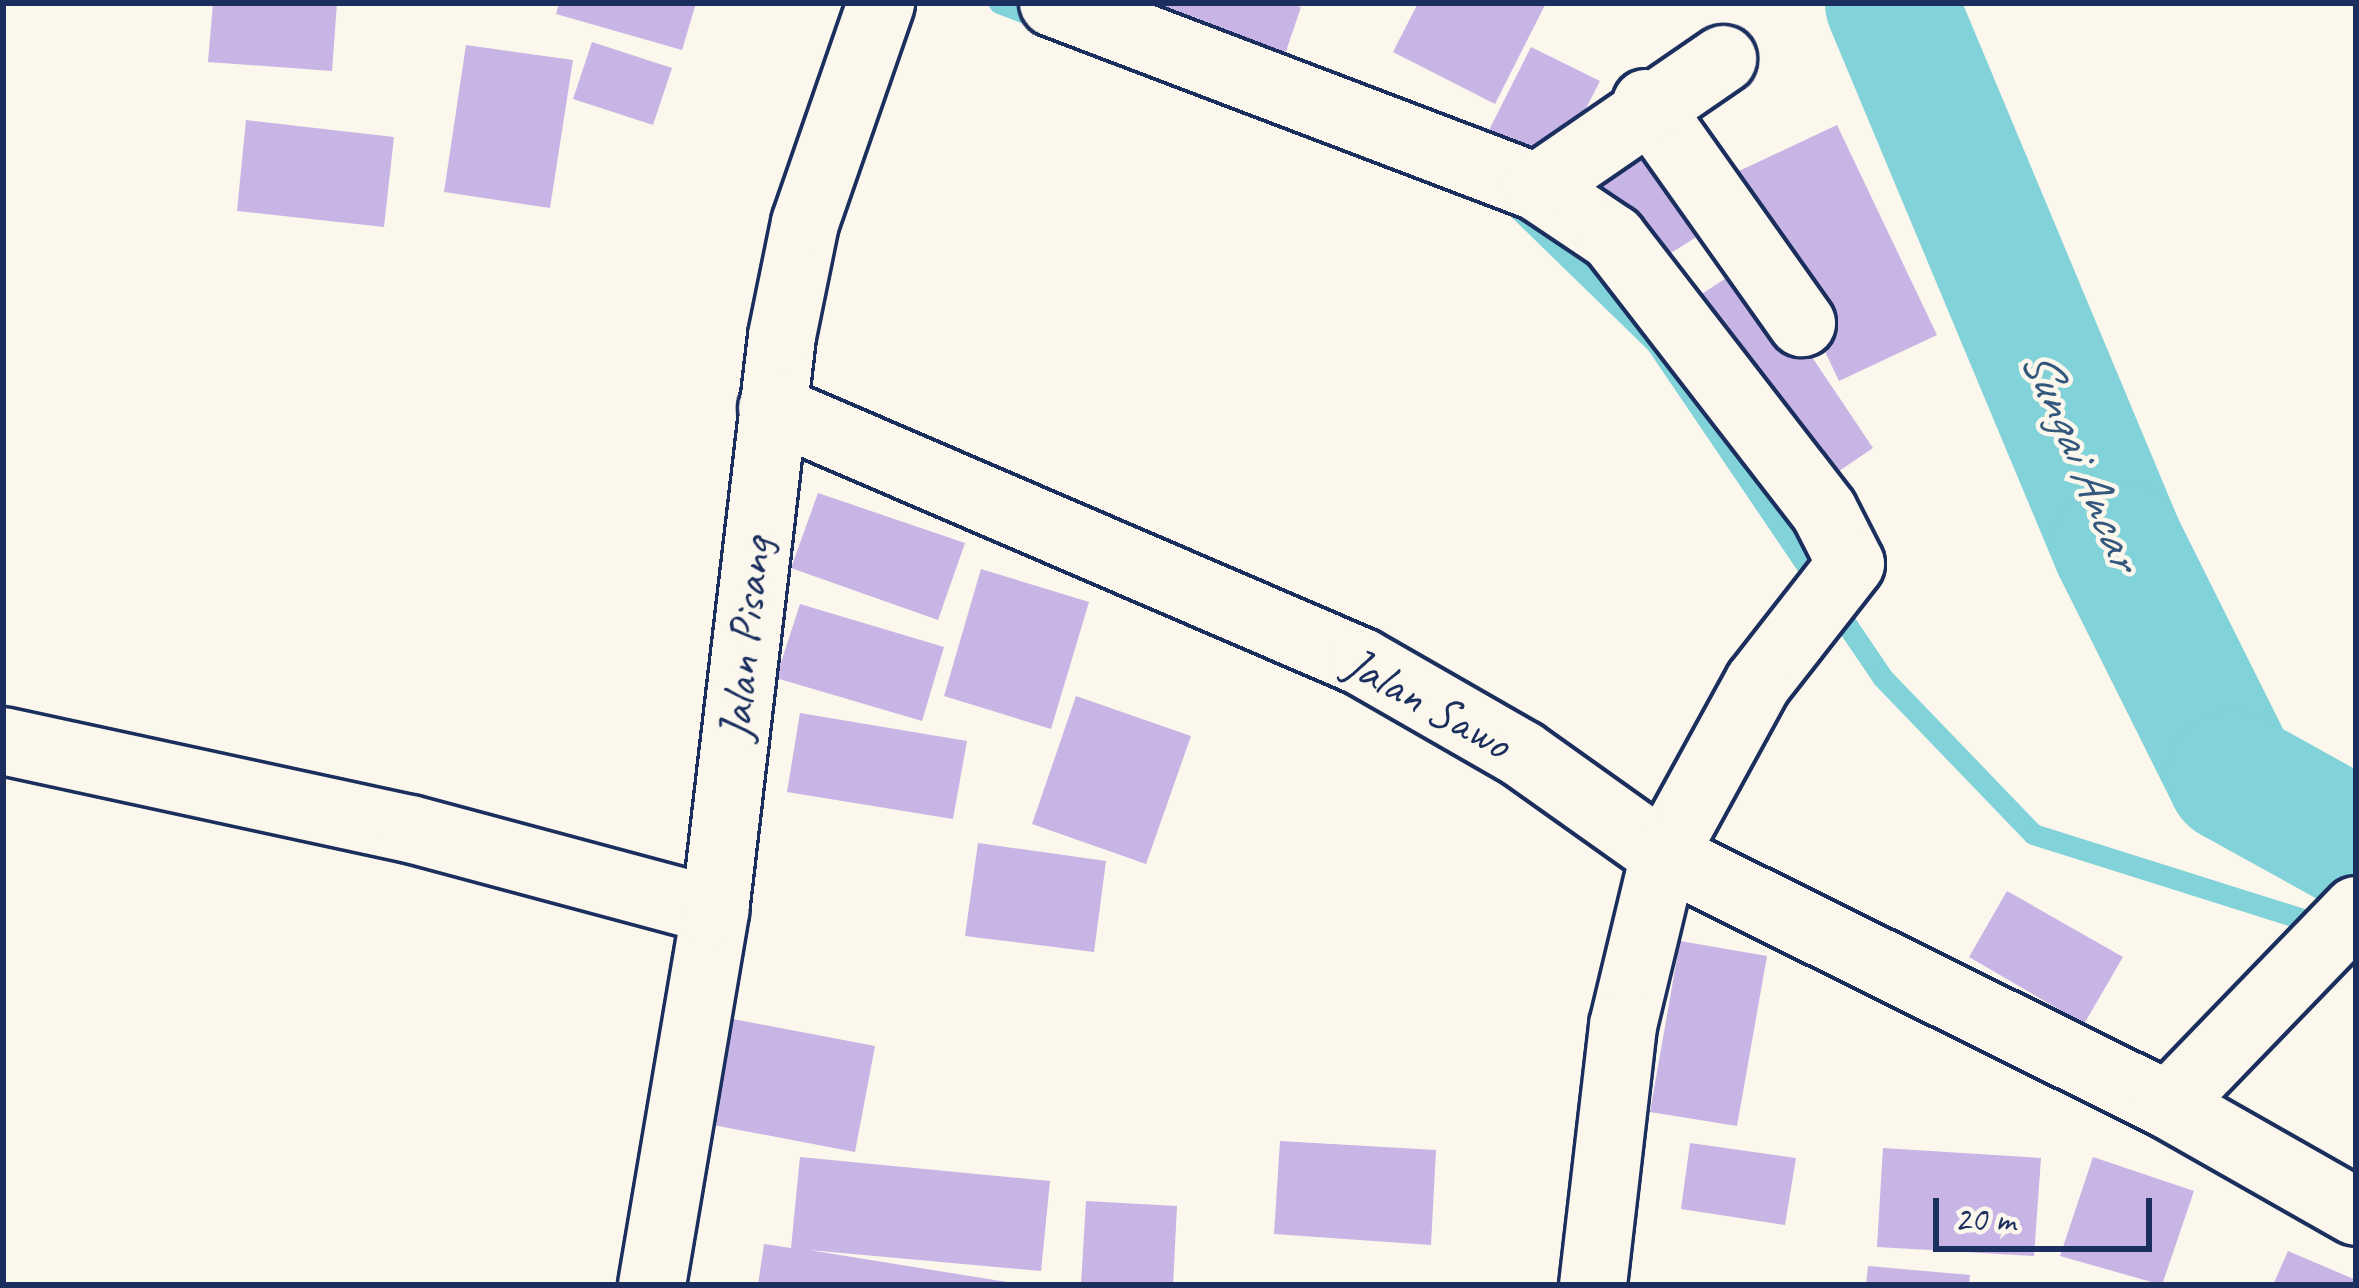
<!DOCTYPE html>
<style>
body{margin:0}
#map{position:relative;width:2359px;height:1288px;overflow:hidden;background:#fbf7ec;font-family:Caveat,sans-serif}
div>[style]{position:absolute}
.stream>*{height:21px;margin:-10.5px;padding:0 10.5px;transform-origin:10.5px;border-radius:10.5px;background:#81d2d9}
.river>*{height:132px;margin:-66px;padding:0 66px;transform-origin:66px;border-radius:66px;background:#81d2d9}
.building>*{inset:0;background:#c8b5e5}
.roads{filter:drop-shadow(3px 0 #1b2f5e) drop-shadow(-3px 0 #1b2f5e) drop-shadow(0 3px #1b2f5e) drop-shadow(0 -3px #1b2f5e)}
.minor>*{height:66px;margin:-33px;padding:0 33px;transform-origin:33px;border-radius:33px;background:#fbf7ec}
span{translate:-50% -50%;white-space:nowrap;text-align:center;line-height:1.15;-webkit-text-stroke:9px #fbf7ec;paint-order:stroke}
.street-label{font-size:48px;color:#1b2f5e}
.water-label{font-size:51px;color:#34587d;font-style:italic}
.frame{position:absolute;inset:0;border:6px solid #1b2f5e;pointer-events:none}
.scale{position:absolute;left:1933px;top:1198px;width:219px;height:54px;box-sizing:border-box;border:6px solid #1b2f5e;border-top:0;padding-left:15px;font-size:36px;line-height:42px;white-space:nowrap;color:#1b2f5e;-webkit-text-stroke:9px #fbf7ec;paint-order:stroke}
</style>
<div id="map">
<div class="stream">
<div style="left:999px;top:3px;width:53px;rotate:20.8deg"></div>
<div style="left:1513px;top:204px;width:199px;rotate:44.2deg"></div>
<div style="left:1656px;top:343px;width:403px;rotate:55.9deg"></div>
<div style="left:1882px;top:677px;width:218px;rotate:46.1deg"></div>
<div style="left:2033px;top:834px;width:306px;rotate:17.5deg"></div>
</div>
<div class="river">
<div style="left:1891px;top:3px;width:589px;rotate:67.31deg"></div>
<div style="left:2118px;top:546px;width:258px;rotate:63.5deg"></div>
<div style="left:2233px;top:777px;width:141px;rotate:28.9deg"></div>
</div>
<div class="building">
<div style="clip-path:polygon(213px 3px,337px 3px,332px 71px,208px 62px)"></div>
<div style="clip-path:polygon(559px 3px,696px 3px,682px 50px,556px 14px)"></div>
<div style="clip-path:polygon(1140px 3px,1288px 3px,1301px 7px,1278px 75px)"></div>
<div style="clip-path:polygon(1418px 3px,1546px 3px,1495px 104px,1393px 52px)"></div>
<div style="clip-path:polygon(592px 42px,672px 68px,653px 125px,573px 99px)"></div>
<div style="clip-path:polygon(466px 45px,573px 60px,550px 208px,444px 192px)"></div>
<div style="clip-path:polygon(1531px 47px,1600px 81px,1555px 169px,1486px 136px)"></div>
<div style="clip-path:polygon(246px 120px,394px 137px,384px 227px,237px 211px)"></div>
<div style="clip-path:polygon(1837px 125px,1937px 335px,1839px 381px,1739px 171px)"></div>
<div style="clip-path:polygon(1660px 127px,1719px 223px,1642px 271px,1581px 176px)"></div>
<div style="clip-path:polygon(1749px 263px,1873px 448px,1814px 488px,1691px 301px)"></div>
<div style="clip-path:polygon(818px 493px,965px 543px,938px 620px,791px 568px)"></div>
<div style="clip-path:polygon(981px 569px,1089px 602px,1051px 729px,944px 696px)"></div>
<div style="clip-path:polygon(800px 604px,944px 647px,922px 721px,776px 678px)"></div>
<div style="clip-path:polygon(1076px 696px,1191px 736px,1146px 864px,1032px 824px)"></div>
<div style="clip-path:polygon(800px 713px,967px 741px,953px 819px,787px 792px)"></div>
<div style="clip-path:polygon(978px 843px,1106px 861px,1094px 952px,965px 936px)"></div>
<div style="clip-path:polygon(2007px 891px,2123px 957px,2084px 1024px,1969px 957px)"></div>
<div style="clip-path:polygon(1680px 941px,1767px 956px,1737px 1126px,1650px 1112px)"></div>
<div style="clip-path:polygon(733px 1019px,875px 1046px,855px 1152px,713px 1125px)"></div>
<div style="clip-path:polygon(1280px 1141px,1436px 1150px,1431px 1245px,1274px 1234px)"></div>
<div style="clip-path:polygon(1690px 1143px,1796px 1158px,1785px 1225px,1681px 1209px)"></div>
<div style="clip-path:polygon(1883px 1148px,2041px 1158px,2034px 1256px,1877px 1247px)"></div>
<div style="clip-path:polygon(800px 1157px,1050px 1181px,1041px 1271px,809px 1250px,1025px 1285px,758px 1285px,764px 1244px,791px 1248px)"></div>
<div style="clip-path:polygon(2093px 1157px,2194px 1191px,2162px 1285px,2060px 1256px)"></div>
<div style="clip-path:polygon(1086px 1201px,1177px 1206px,1173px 1285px,1081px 1285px)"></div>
<div style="clip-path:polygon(2288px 1251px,2356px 1280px,2356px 1285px,2273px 1285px)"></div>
<div style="clip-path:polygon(1868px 1266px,1970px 1275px,1969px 1285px,1866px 1285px)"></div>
</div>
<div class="roads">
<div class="minor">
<div style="left:1053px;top:3px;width:518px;rotate:20.82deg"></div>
<div style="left:1537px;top:187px;width:92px;rotate:33.9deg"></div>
<div style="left:1613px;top:238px;width:345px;rotate:52.3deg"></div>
<div style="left:1824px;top:511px;width:59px;rotate:63deg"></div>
<div style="left:1851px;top:564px;width:151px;rotate:128deg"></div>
<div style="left:1758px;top:683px;width:196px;rotate:118.7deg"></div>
<div style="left:1664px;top:855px;width:563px;rotate:26.38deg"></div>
<div style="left:2168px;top:1105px;width:216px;rotate:29.6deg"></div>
<div style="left:1646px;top:103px;width:270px;rotate:54.7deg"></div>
<div style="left:1537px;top:187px;width:226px;rotate:-34.5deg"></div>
<div style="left:772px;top:408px;width:642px;rotate:23.29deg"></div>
<div style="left:1362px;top:662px;width:185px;rotate:29.9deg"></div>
<div style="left:1522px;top:754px;width:174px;rotate:35.4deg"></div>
<div style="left:1664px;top:855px;width:176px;rotate:103.5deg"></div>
<div style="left:1623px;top:1026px;width:261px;rotate:96.6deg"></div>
<div style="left:3px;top:741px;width:416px;rotate:12.2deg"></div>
<div style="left:410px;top:829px;width:316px;rotate:15deg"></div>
<div style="left:2168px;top:1105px;width:271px;rotate:-46deg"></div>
<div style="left:652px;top:1285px;width:379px;rotate:-80.4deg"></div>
<div style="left:715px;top:911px;width:579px;rotate:-83.35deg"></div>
<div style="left:782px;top:336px;width:115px;rotate:-78.5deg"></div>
<div style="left:805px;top:223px;width:233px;rotate:-70.9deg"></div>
</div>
</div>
<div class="street-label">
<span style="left:745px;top:639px;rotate:-84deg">Jalan Pisang</span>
<span style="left:1428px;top:703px;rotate:29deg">Jalan Sawo</span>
</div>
<div class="water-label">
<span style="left:2082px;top:458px;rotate:67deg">Sungai Ancar</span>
</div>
<div class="frame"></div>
<div class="scale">20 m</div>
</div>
